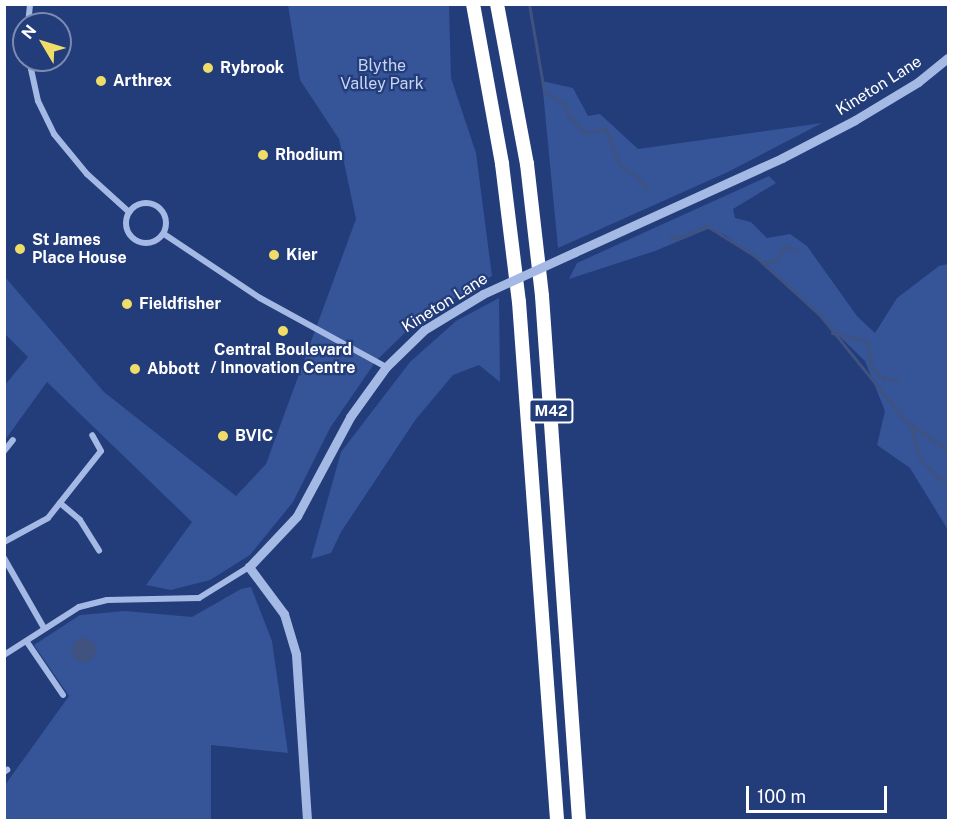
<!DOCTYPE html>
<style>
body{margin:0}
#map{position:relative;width:953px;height:825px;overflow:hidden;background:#233c7a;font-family:"Public Sans",sans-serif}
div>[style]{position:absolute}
.green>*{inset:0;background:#365498}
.water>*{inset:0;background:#3f5280}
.round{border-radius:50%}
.stream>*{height:3px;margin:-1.5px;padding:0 1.5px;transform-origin:1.5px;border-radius:1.5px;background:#3f5280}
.minor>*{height:6px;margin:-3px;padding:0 3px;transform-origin:3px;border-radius:3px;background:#a5b9e5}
.minor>.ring{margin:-3px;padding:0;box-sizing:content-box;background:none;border:6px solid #a5b9e5;border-radius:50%}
.tertiary>*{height:9px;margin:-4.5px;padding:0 4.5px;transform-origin:4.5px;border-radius:4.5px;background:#a5b9e5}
.motorway>*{height:14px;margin:-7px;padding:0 7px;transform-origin:7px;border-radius:7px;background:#fff}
.tertiary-bridge>*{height:9px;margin:-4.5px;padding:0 4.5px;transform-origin:4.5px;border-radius:4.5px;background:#a5b9e5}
.dots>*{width:16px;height:16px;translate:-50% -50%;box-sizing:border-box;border:3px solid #233c7a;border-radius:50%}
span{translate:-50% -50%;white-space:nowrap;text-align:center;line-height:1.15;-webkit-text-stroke:4.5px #233c7a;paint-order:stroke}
.shield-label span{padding:2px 4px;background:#233c7a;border:2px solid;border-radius:4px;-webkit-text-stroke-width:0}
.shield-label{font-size:15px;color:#fff;font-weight:700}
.park-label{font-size:16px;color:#c8d5f4}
.poi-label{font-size:16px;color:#fff;font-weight:700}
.left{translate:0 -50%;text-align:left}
.street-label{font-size:16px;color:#fff}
.frame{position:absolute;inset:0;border:6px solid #fff;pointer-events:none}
.north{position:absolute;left:12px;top:12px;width:60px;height:60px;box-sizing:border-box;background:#233c7a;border:2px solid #7b8aaf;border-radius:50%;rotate:308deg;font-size:16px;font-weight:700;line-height:24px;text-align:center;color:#fff}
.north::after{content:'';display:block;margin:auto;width:21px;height:27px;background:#f0dc68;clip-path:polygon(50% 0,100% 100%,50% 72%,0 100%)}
.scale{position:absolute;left:746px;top:786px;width:141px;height:27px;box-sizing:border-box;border:3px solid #fff;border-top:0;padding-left:8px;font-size:18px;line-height:21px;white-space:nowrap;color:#fff;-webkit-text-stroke:4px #233c7a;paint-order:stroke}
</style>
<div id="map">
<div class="green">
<div style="clip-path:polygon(288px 5px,449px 5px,451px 78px,476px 153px,492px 276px,418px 320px,376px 361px,330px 428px,293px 502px,250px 555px,210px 580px,171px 590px,146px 585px,192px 522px,47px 382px,5px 440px,5px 385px,28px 357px,5px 334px,5px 277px,104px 392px,236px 496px,266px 464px,356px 219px,339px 139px,300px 80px)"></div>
<div style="clip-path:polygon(542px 81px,573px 88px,588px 116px,600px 114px,638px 149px,822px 123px,728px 172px,558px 248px)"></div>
<div style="clip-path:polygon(769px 176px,776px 183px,733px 209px,735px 218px,751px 222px,767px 238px,790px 234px,807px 246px,857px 316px,875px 333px,897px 298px,939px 266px,948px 264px,948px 530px,910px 468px,877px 445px,885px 411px,865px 361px,773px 272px,725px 235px,708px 229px,655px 251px,569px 279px,577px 263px)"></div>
<div style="clip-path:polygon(499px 298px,500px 382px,479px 365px,453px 375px,416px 419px,341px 532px,331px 553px,311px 559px,341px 452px,410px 362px,456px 321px)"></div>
<div style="clip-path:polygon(251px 587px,272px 641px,288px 753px,211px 745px,211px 820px,5px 820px,5px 785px,69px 696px,34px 645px,80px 615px,125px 611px,192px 617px,241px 589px)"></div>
</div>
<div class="water">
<div class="round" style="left:72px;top:638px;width:24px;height:24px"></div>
</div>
<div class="stream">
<div style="left:529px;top:4px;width:88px;rotate:80.2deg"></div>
<div style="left:544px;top:91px;width:25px;rotate:32deg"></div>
<div style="left:565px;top:104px;width:11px;rotate:75deg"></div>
<div style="left:568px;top:115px;width:24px;rotate:48deg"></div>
<div style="left:584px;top:133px;width:22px;rotate:-10deg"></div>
<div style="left:606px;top:129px;width:40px;rotate:69.8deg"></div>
<div style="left:620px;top:167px;width:17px;rotate:28deg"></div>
<div style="left:635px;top:175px;width:18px;rotate:49deg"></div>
<div style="left:670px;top:235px;width:7px;rotate:34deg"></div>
<div style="left:676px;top:239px;width:34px;rotate:-23deg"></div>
<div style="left:707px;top:226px;width:57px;rotate:32deg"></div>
<div style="left:755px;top:256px;width:86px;rotate:42.2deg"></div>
<div style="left:819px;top:314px;width:135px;rotate:51deg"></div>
<div style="left:904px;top:419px;width:54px;rotate:36deg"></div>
<div style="left:762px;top:263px;width:14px;rotate:-12deg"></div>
<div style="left:776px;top:260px;width:17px;rotate:-57deg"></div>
<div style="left:785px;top:246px;width:13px;rotate:23deg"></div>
<div style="left:832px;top:333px;width:36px;rotate:13deg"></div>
<div style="left:867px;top:341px;width:26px;rotate:81deg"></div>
<div style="left:871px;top:367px;width:18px;rotate:43deg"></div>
<div style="left:884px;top:379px;width:14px;rotate:4deg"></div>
<div style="left:910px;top:423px;width:37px;rotate:74deg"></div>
<div style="left:920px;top:459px;width:30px;rotate:44deg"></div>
<div style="left:942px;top:480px;width:6px"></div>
</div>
<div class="minor">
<div style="left:28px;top:24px;width:20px;rotate:-84deg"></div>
<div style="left:29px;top:60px;width:42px;rotate:77.6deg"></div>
<div style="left:38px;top:101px;width:37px;rotate:64deg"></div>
<div style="left:54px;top:134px;width:52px;rotate:50.5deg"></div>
<div style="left:87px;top:174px;width:57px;rotate:42.1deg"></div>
<div class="ring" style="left:126px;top:203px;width:34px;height:34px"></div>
<div style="left:164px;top:234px;width:115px;rotate:33.7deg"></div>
<div style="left:260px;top:298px;width:144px;rotate:28.7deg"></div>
<div style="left:4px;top:451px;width:14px;rotate:-51deg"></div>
<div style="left:60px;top:503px;width:26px;rotate:40deg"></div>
<div style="left:80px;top:520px;width:36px;rotate:58deg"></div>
<div style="left:4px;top:542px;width:50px;rotate:-28.6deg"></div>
<div style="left:48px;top:518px;width:85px;rotate:-51.7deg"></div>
<div style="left:101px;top:451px;width:18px;rotate:-119deg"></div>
<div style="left:4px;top:558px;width:81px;rotate:60.3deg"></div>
<div style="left:27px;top:642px;width:64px;rotate:55.8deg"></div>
<div style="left:4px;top:655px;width:89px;rotate:-32.6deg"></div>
<div style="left:79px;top:607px;width:29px;rotate:-14deg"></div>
<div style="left:107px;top:600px;width:92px;rotate:-1.2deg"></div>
<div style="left:199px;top:598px;width:59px;rotate:-31.8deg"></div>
<div style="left:4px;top:772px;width:4px;rotate:-34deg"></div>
</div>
<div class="tertiary">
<div style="left:575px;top:252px;width:227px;rotate:-24.4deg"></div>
<div style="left:782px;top:158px;width:82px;rotate:-27.5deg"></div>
<div style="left:855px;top:120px;width:74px;rotate:-31.1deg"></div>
<div style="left:918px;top:82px;width:38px;rotate:-39deg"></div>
<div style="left:307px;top:820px;width:166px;rotate:-93.8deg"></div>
<div style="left:296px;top:654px;width:42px;rotate:-106.7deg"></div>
<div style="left:284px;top:614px;width:59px;rotate:-126.7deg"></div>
<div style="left:249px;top:567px;width:70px;rotate:-46.7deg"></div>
<div style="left:297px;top:516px;width:112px;rotate:-61.8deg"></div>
<div style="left:350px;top:417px;width:62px;rotate:-54.2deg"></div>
<div style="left:386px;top:367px;width:53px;rotate:-44.2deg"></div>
<div style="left:424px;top:330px;width:69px;rotate:-31.4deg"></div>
</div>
<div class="motorway">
<div style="left:473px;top:4px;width:163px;rotate:79.7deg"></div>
<div style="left:502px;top:164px;width:139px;rotate:83deg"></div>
<div style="left:519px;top:302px;width:519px;rotate:85.8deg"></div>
<div style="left:497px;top:4px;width:163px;rotate:79.4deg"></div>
<div style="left:527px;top:164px;width:133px;rotate:83.5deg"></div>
<div style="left:542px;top:296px;width:525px;rotate:85.96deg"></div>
</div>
<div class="tertiary-bridge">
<div style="left:483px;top:294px;width:101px;rotate:-24.5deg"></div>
</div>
<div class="dots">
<div style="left:208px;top:68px;background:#f0dc68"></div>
<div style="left:101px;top:81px;background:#f0dc68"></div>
<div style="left:263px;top:155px;background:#f0dc68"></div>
<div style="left:20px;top:249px;background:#f0dc68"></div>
<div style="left:274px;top:255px;background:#f0dc68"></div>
<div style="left:127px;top:304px;background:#f0dc68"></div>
<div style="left:283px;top:331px;background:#f0dc68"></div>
<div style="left:135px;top:369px;background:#f0dc68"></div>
<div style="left:223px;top:436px;background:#f0dc68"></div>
</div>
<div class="shield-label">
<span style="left:551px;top:411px">M42</span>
</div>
<div class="park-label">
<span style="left:382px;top:75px">Blythe<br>Valley Park</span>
</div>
<div class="poi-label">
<span class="left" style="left:220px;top:68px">Rybrook</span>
<span class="left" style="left:113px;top:81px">Arthrex</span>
<span class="left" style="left:275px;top:155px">Rhodium</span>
<span class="left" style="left:32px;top:249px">St James<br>Place House</span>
<span class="left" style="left:286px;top:255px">Kier</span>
<span class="left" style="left:139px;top:304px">Fieldfisher</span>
<span style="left:283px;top:359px">Central Boulevard<br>/ Innovation Centre</span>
<span class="left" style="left:147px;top:369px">Abbott</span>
<span class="left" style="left:235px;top:436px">BVIC</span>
</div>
<div class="street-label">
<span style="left:879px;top:86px;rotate:-32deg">Kineton Lane</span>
<span style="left:445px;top:303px;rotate:-32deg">Kineton Lane</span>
</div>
<div class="frame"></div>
<div class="north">N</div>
<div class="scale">100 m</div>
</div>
